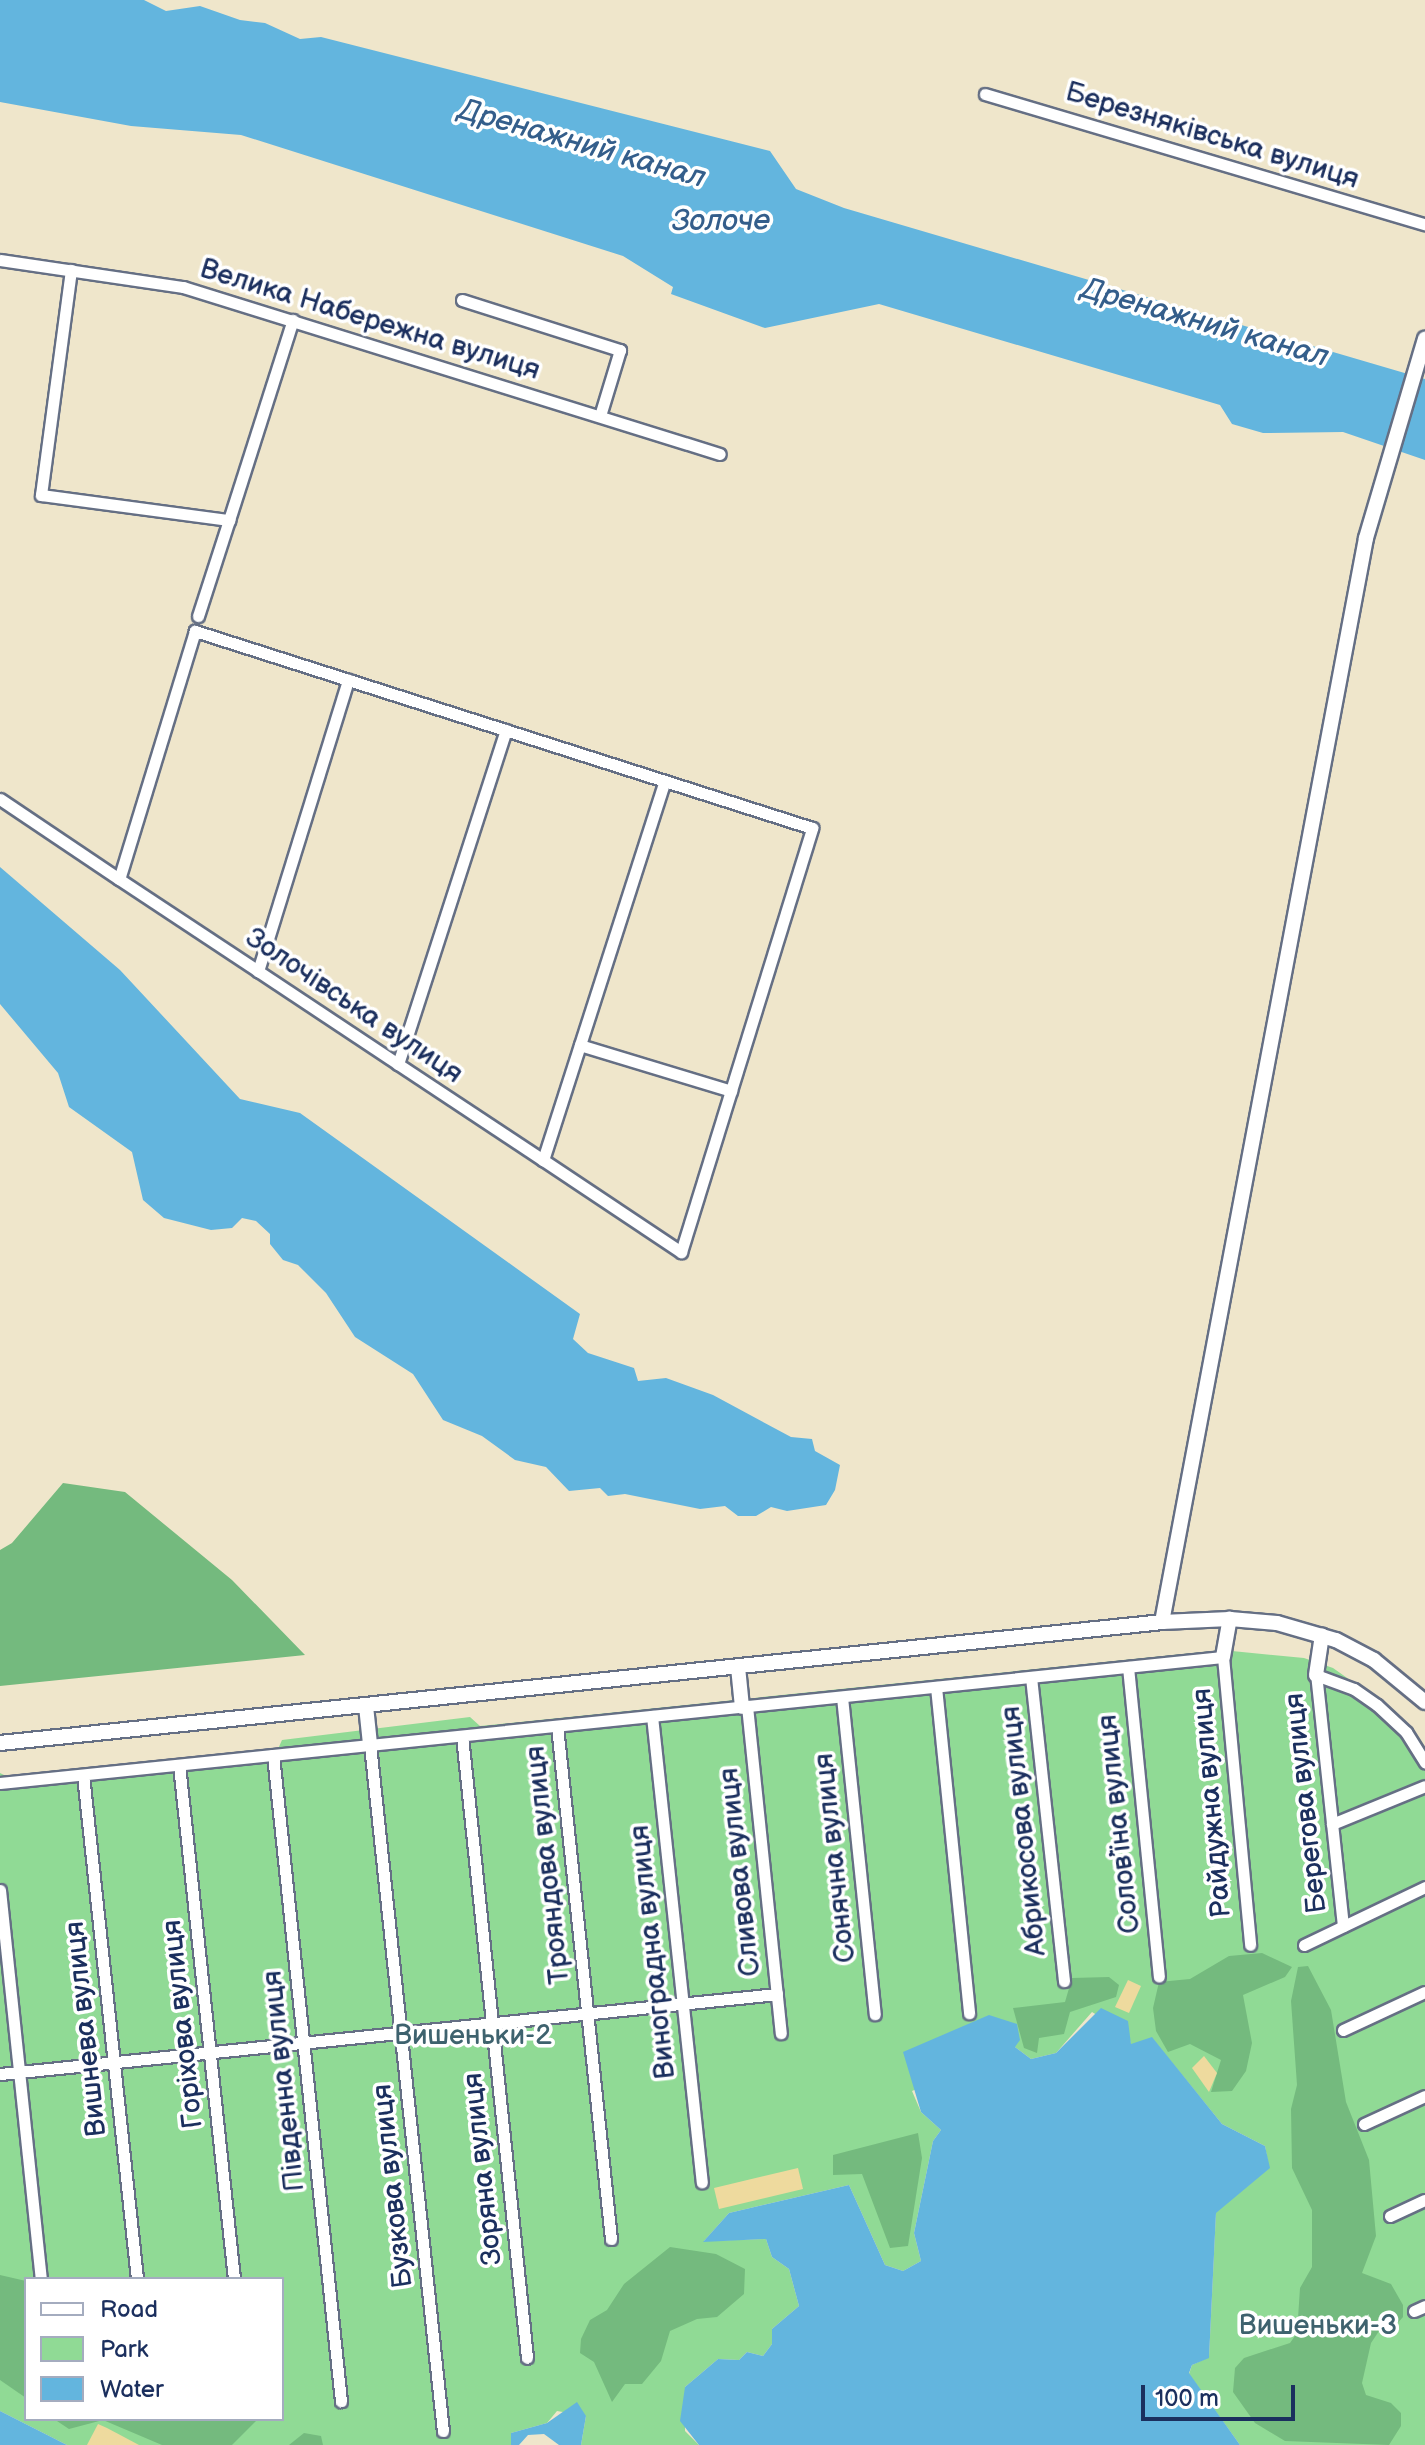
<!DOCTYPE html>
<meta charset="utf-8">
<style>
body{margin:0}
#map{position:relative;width:1425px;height:2445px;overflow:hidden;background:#efe6cb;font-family:"Balsamiq Sans",sans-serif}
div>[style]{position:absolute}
.green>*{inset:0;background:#90da95}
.forest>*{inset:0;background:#74ba7e}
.sand>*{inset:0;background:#eeda9e}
.water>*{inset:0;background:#63b5de}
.roads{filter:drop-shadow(2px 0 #656f84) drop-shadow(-2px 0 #656f84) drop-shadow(0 2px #656f84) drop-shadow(0 -2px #656f84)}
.minor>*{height:11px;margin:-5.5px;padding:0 5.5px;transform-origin:5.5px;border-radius:5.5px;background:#fff}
.tertiary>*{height:14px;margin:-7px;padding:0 7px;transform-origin:7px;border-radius:7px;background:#fff}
span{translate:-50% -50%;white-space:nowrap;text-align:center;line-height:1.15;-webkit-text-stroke:7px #fff;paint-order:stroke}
.street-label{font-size:28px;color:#1b2f5e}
.park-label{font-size:28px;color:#3e626e}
.water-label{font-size:30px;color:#345e8b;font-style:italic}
.legend{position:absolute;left:24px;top:2277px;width:260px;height:144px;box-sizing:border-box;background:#fff;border:2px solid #a4acbf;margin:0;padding:10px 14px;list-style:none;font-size:24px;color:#1b2f5e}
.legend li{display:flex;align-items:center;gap:16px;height:40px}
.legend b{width:40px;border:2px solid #a4acbf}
.scale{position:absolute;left:1141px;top:2385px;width:154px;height:36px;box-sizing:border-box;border:4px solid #1b2f5e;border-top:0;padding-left:10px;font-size:24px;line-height:28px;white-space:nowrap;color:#1b2f5e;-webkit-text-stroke:6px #fff;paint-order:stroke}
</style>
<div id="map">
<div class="green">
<div style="clip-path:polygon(evenodd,1222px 1650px,1304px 1658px,1333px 1668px,1377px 1699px,1425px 1755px,1425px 2445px,1240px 2445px,1189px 2374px,1192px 2365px,1209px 2357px,1216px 2212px,1269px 2168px,1265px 2146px,1222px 2124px,1152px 2038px,1131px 2045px,1129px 2035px,1092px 2012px,1056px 2053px,1031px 2059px,1015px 2047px,912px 2091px,921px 2112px,941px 2130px,933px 2141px,914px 2233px,921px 2261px,903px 2271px,885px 2265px,849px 2185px,729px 2213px,704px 2241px,766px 2239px,772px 2257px,789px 2269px,799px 2306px,772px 2329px,772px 2344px,763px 2356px,747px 2352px,739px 2360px,718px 2359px,685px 2387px,685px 2431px,699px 2445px,581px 2445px,586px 2416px,557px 2411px,547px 2423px,511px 2433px,511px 2445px,67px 2445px,0 2411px,0 1773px,8px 1777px,278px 1749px,282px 1740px,470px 1717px,480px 1726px,1222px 1650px,26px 2279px,282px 2279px,282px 2419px,26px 2419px,26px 2279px)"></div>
</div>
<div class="forest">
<div style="clip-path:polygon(63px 1483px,125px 1492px,232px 1580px,305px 1655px,0 1686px,0 1550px,12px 1543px)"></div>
<div style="clip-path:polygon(1262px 1953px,1292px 1967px,1285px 1977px,1243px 1995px,1252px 2043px,1246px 2071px,1232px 2091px,1211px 2092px,1221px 2060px,1190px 2044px,1168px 2052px,1156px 2031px,1153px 2008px,1159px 1982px,1190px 1979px,1229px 1956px)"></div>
<div style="clip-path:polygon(1308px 1966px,1331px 2010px,1346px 2102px,1369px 2160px,1376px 2236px,1362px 2273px,1391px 2284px,1403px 2305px,1403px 2317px,1395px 2326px,1379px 2331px,1371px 2343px,1362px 2383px,1366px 2395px,1391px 2403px,1401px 2413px,1401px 2426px,1389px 2445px,1285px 2441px,1255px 2423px,1233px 2392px,1235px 2368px,1244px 2358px,1290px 2343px,1297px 2333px,1300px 2288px,1312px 2267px,1312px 2210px,1292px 2168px,1291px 2109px,1297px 2085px,1291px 2001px,1298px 1967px)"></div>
<div style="clip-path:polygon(1109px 1977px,1119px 1985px,1116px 1997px,1070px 2012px,1064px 2034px,1039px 2038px,1037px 2053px,1024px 2048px,1013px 2008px,1065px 2002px,1072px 1978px)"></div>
<div style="clip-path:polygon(918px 2133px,922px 2158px,908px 2246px,890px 2248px,862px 2174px,833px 2175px,833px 2155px)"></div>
<div style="clip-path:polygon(670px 2247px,716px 2254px,745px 2269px,744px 2294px,717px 2317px,697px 2319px,670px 2331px,661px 2361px,642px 2384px,625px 2384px,612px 2402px,594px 2362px,580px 2353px,581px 2339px,590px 2320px,607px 2310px,624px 2284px)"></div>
<div style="clip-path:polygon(0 2275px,26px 2281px,26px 2398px,0 2380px)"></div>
<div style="clip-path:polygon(54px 2419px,258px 2419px,232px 2445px,162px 2445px,103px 2420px,69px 2429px)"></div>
<div style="clip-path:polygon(304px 2433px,321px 2436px,323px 2445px,289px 2445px)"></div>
</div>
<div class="sand">
<div style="clip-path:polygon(1128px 1980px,1141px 1986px,1129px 2013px,1115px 2007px)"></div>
<div style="clip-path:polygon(1204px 2056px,1217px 2073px,1209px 2092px,1192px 2068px)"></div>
<div style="clip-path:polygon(798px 2168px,803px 2189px,719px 2209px,714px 2188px)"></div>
<div style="clip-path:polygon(98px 2424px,107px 2428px,139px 2445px,87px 2445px)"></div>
</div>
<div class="water">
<div style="clip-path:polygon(0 0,144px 0,166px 11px,200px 6px,240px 20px,265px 23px,300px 39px,321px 37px,770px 151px,796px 189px,844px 208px,1425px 379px,1425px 460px,1343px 432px,1263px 433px,1232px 424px,1220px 405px,879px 304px,765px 328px,671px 294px,673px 287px,623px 256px,241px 135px,131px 126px,0 102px)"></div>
<div style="clip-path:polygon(0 867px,120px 970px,240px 1099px,300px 1113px,580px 1314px,573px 1339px,588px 1353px,634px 1368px,638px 1381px,666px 1378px,713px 1395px,791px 1437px,812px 1439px,815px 1451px,840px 1465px,835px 1490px,826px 1505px,787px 1511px,771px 1507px,756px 1516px,738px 1516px,725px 1506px,700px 1509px,625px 1494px,608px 1496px,600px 1488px,569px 1491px,546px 1467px,515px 1460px,482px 1436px,443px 1420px,413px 1374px,355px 1337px,326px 1293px,298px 1265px,283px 1260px,270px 1244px,270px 1234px,256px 1221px,242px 1218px,232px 1228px,211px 1230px,164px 1218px,143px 1200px,132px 1152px,69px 1107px,58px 1073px,0 1004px)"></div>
<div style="clip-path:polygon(1101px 2008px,1128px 2021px,1131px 2044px,1152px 2037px,1222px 2124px,1265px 2146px,1270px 2168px,1216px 2213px,1209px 2358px,1192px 2365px,1189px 2373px,1240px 2445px,699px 2445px,680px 2421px,685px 2387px,718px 2359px,739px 2360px,747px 2352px,763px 2356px,772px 2344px,772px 2329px,799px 2306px,789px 2269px,772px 2257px,766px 2239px,703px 2242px,729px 2213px,849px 2185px,885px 2265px,903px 2271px,921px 2261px,914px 2233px,933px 2141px,941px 2130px,921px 2112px,903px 2052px,989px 2015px,1017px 2024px,1020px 2040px,1015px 2047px,1031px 2059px,1056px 2053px)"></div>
<div style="clip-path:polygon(577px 2402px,586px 2416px,581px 2445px,559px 2445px,544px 2434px,528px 2435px,519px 2445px,511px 2445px,511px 2433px,547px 2423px)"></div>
<div style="clip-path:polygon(0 2411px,67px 2445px,0 2445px)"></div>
</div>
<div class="roads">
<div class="minor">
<div style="left:985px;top:94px;width:459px;rotate:16.5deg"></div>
<div style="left:0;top:260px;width:185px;rotate:8.4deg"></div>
<div style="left:183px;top:287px;width:562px;rotate:17.28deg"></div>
<div style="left:71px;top:270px;width:227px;rotate:97.6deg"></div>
<div style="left:41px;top:495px;width:190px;rotate:7.6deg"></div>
<div style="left:229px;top:520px;width:210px;rotate:-72.3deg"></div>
<div style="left:462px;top:300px;width:166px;rotate:17.6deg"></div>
<div style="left:620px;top:350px;width:69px;rotate:106.9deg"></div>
<div style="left:198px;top:616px;width:101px;rotate:-72.1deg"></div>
<div style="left:0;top:799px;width:143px;rotate:33.9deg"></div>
<div style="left:119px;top:879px;width:167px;rotate:33.5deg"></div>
<div style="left:258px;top:971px;width:168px;rotate:33.6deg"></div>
<div style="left:398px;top:1064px;width:174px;rotate:33.5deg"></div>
<div style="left:543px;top:1160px;width:166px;rotate:33.7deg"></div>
<div style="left:681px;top:1252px;width:444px;rotate:-72.8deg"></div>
<div style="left:812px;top:828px;width:648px;rotate:-162.29deg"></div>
<div style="left:195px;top:631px;width:259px;rotate:107deg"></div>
<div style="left:258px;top:971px;width:305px;rotate:-72.8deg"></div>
<div style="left:580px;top:1045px;width:158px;rotate:16.9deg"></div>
<div style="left:398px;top:1064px;width:351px;rotate:-72.1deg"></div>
<div style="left:543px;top:1160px;width:398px;rotate:-72.2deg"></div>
<div style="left:1128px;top:1667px;width:311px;rotate:84.3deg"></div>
<div style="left:1031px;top:1677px;width:306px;rotate:83.8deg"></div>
<div style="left:936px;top:1687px;width:328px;rotate:84.2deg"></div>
<div style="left:842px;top:1697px;width:319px;rotate:84.1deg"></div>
<div style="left:747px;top:1706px;width:329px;rotate:84.1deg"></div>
<div style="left:652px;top:1716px;width:469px;rotate:83.9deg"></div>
<div style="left:557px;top:1726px;width:516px;rotate:83.99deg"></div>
<div style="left:462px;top:1736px;width:625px;rotate:84.03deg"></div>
<div style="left:370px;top:1745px;width:690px;rotate:83.93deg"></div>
<div style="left:273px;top:1755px;width:650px;rotate:83.99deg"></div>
<div style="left:179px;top:1765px;width:517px;rotate:83.89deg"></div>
<div style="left:83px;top:1775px;width:507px;rotate:83.88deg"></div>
<div style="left:0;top:1783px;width:1229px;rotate:-5.88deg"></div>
<div style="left:1223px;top:1657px;width:289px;rotate:84.6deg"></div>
<div style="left:1332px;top:1824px;width:100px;rotate:-22.2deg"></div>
<div style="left:0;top:1890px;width:391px;rotate:84deg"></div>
<div style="left:1343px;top:1926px;width:252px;rotate:-96.1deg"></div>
<div style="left:1316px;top:1675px;width:40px;rotate:20.2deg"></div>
<div style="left:1354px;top:1689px;width:28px;rotate:35deg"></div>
<div style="left:1377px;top:1705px;width:40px;rotate:43deg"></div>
<div style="left:1406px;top:1732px;width:36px;rotate:58deg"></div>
<div style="left:1304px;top:1945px;width:134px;rotate:-25.6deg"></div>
<div style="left:1343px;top:2030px;width:90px;rotate:-24.9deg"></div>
<div style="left:0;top:2074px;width:781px;rotate:-5.88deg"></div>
<div style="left:1364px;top:2124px;width:67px;rotate:-24.7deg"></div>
<div style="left:1390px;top:2216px;width:38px;rotate:-25deg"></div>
<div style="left:1414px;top:2311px;width:12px;rotate:-24deg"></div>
</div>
<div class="tertiary">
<div style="left:1162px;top:1622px;width:1103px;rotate:-79.34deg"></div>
<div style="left:1366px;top:538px;width:208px;rotate:-73.5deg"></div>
<div style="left:1223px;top:1657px;width:39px;rotate:-80deg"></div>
<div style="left:738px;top:1667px;width:40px;rotate:84.3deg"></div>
<div style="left:1316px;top:1675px;width:40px;rotate:-81.5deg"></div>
<div style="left:366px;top:1706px;width:39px;rotate:84deg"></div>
<div style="left:0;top:1743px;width:1168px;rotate:-5.94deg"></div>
<div style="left:1162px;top:1622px;width:68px;rotate:-2.5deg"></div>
<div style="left:1230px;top:1619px;width:47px;rotate:4.9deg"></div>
<div style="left:1277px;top:1623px;width:61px;rotate:16.1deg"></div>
<div style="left:1336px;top:1640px;width:43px;rotate:27.8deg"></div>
<div style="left:1374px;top:1660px;width:66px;rotate:39.5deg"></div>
</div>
</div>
<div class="street-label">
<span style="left:1212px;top:136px;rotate:17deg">Березняківська вулиця</span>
<span style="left:370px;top:320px;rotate:17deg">Велика Набережна вулиця</span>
<span style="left:354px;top:1006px;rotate:34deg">Золочівська вулиця</span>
<span style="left:1212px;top:1803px;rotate:-95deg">Райдужна вулиця</span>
<span style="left:1306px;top:1803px;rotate:-96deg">Берегова вулиця</span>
<span style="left:1119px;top:1824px;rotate:-96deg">Соловʼїна вулиця</span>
<span style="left:1024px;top:1831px;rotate:-96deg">Абрикосова вулиця</span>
<span style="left:835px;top:1858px;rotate:-96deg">Сонячна вулиця</span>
<span style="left:548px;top:1865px;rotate:-96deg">Трояндова вулиця</span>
<span style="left:740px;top:1872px;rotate:-96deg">Сливова вулиця</span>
<span style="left:653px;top:1952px;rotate:-96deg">Виноградна вулиця</span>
<span style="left:183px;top:2024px;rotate:-96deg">Горіхова вулиця</span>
<span style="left:86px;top:2029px;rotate:-96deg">Вишнева вулиця</span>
<span style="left:284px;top:2081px;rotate:-96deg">Південна вулиця</span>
<span style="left:483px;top:2169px;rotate:-96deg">Зоряна вулиця</span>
<span style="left:393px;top:2186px;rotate:-96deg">Бузкова вулиця</span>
</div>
<div class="park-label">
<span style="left:473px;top:2036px">Вишеньки-2</span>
<span style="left:1318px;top:2326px">Вишеньки-3</span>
</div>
<div class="water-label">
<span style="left:582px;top:144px;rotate:16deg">Дренажний канал</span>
<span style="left:721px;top:221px">Золоче</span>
<span style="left:1205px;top:323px;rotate:16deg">Дренажний канал</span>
</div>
<ul class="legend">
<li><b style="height:10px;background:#fff"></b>Road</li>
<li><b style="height:22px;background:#90da95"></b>Park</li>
<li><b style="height:22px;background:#63b5de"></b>Water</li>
</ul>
<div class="scale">100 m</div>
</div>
